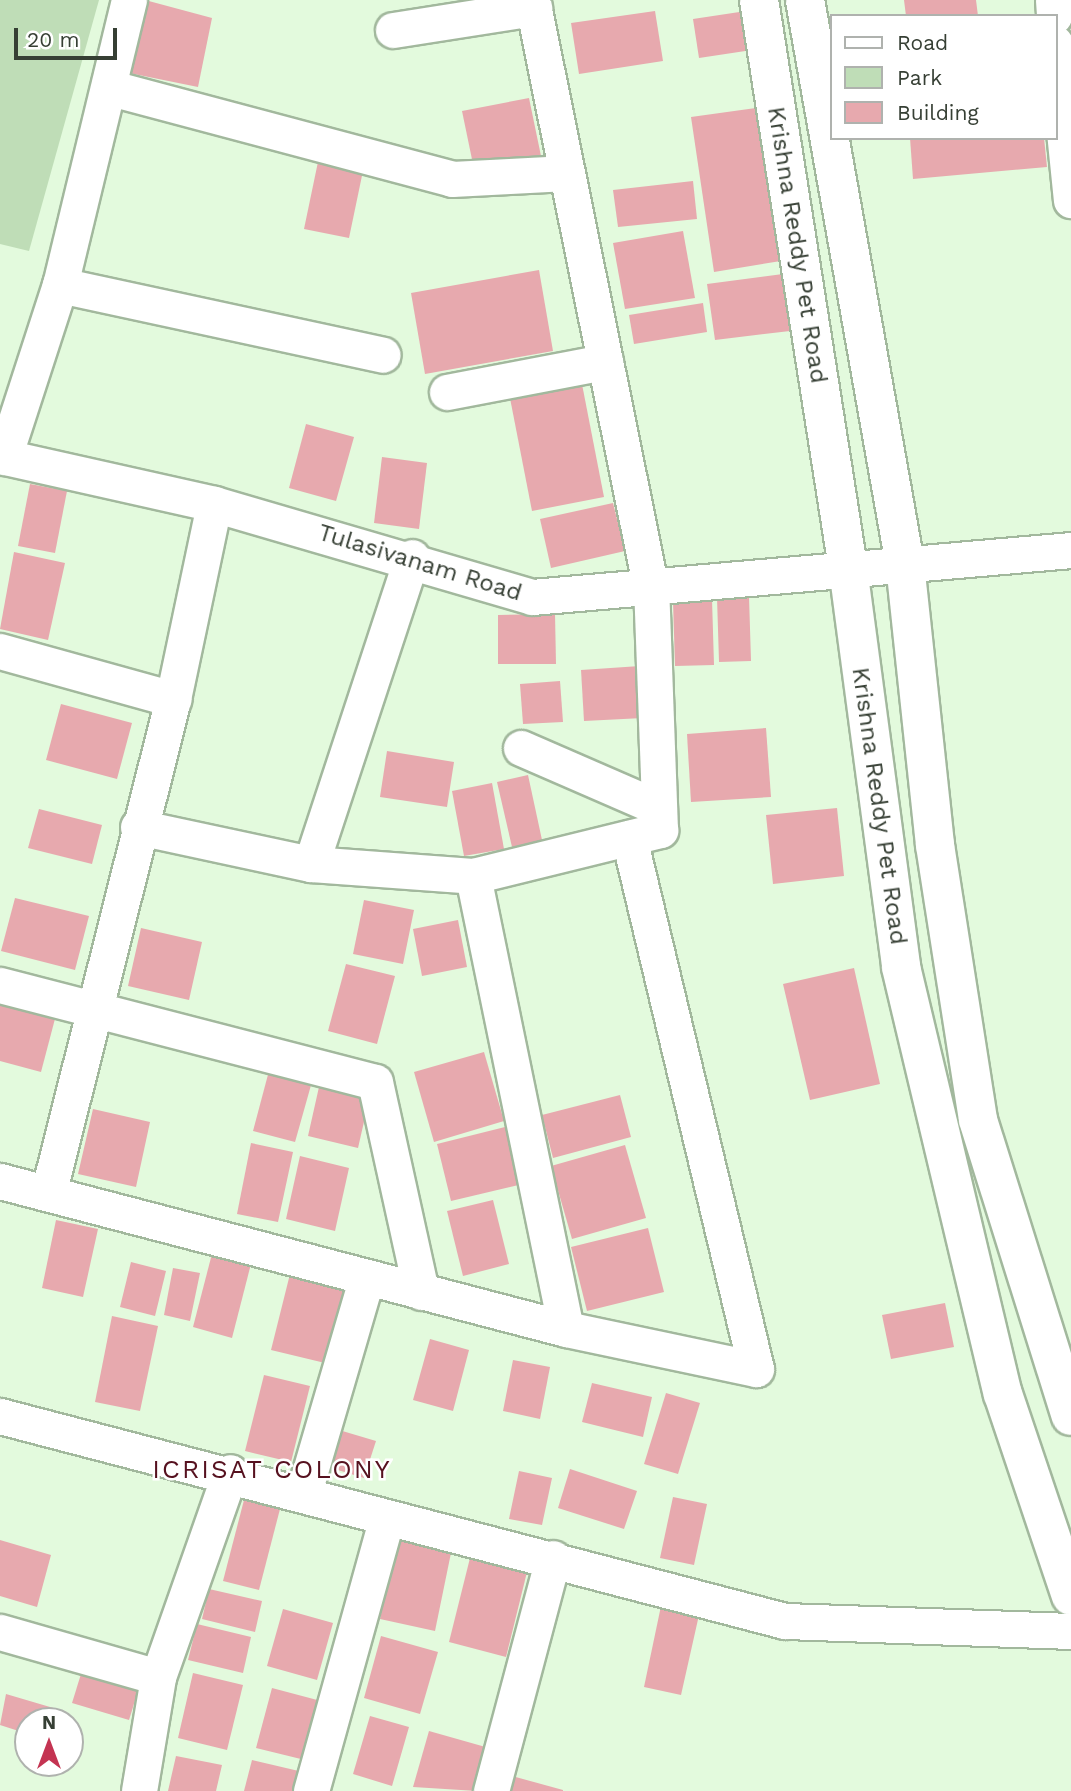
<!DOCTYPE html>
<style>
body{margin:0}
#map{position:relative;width:1071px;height:1791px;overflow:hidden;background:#e3fadd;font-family:"Work Sans",sans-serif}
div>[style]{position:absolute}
.green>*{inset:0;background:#bfddb7}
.building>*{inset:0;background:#e7a9ae}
.roads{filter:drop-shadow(2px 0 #a2b89d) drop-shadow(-2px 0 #a2b89d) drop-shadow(0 2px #a2b89d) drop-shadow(0 -2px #a2b89d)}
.street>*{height:35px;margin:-17.5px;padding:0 17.5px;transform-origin:17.5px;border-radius:17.5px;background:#fff}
.secondary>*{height:38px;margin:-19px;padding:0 19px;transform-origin:19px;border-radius:19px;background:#fff}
span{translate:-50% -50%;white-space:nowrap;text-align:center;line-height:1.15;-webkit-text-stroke:5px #fff;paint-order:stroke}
.street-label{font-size:24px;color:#363f34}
.neighbourhood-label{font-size:26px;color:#56111f;letter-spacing:2px}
.legend{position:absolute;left:830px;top:14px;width:228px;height:126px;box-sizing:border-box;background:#fff;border:2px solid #afb2ae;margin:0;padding:9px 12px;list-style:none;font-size:21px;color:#363f34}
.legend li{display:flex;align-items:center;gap:14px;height:35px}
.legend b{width:35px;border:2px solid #afb2ae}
.north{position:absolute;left:14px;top:1707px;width:70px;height:70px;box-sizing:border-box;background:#fff;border:2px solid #afb2ae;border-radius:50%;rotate:0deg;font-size:19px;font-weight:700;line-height:28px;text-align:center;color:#363f34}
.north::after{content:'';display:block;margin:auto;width:24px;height:32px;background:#c43452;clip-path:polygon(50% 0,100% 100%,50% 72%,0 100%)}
.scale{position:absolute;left:14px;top:28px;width:103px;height:32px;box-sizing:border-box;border:4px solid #363f34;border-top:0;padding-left:9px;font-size:21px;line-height:24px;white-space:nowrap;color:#363f34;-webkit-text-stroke:5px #fff;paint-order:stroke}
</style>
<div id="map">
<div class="green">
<div style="clip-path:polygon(0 0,99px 0,29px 251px,0 244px)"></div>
</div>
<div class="building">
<div style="clip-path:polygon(145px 0,212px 18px,198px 87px,129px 73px)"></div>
<div style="clip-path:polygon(904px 0,976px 0,978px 16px,906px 16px)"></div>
<div style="clip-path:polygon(655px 11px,663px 61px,579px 74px,571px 23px)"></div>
<div style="clip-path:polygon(746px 11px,752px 50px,699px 58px,693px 19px)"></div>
<div style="clip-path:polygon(529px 98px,541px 156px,474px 169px,462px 111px)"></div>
<div style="clip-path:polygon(763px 107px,787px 260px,714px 272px,691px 117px)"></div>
<div style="clip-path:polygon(910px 138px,1044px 138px,1047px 167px,913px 179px)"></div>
<div style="clip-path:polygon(319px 157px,364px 166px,349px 238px,304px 229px)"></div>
<div style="clip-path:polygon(693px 181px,697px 219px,618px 227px,613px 190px)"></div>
<div style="clip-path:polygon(683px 231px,695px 298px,625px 309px,613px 243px)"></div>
<div style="clip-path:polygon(539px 270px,553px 351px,425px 374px,411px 293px)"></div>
<div style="clip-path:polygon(783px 274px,790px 331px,715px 340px,707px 284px)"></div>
<div style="clip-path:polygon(703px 303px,707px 332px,634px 344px,629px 315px)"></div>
<div style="clip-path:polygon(581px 379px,604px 497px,532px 511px,509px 393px)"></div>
<div style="clip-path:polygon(306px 424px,354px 437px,336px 501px,289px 488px)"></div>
<div style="clip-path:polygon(382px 457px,427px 463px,419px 529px,374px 523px)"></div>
<div style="clip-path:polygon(30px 484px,67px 491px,55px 553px,18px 546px)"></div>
<div style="clip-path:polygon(613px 503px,625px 551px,551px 568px,540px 519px)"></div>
<div style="clip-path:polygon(14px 552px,65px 563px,48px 640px,0 629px)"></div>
<div style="clip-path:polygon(749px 596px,751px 661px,719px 662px,717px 597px)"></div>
<div style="clip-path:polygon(712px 599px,714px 665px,675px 666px,673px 601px)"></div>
<div style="clip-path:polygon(555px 614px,556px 664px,498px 664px,498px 615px)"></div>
<div style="clip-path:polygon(640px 666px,643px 718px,584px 721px,581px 670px)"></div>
<div style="clip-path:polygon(560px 681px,563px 722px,523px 724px,520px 684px)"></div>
<div style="clip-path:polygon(61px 704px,132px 723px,117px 779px,46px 760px)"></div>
<div style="clip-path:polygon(766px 728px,771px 797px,691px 802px,687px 734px)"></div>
<div style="clip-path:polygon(387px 751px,454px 762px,447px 807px,380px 797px)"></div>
<div style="clip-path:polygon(528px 775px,542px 840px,512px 847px,497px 782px)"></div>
<div style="clip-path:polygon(492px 783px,504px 849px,464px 856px,452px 791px)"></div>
<div style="clip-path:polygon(837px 808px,844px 876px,773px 884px,766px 815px)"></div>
<div style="clip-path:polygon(39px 809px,102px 825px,92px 864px,28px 848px)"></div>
<div style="clip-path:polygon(15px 898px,89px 916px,75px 970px,1px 951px)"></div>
<div style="clip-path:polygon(364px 900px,414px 910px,403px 964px,353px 954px)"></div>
<div style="clip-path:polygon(458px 920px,467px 967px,422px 976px,413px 929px)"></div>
<div style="clip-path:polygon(141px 928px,202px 942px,189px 1000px,128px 986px)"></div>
<div style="clip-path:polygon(346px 964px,395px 976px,377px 1044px,328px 1031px)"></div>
<div style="clip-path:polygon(854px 968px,880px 1084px,810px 1100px,783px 984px)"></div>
<div style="clip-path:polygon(0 1001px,56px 1015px,41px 1072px,0 1061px)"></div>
<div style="clip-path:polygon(484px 1052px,504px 1121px,434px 1142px,414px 1072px)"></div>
<div style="clip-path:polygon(270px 1067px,313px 1078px,295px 1142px,253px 1131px)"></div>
<div style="clip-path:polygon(321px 1078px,371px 1091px,358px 1148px,308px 1136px)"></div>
<div style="clip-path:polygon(620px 1095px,631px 1137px,553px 1158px,542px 1115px)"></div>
<div style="clip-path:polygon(93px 1109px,150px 1122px,136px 1187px,78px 1174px)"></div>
<div style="clip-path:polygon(513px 1125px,527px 1183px,451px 1201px,437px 1144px)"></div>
<div style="clip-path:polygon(251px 1143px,293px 1152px,278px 1222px,237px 1214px)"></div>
<div style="clip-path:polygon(625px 1145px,646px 1218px,572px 1239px,551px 1166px)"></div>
<div style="clip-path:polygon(300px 1156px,349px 1168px,335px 1231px,286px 1219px)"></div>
<div style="clip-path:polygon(493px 1200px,509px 1264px,463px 1276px,447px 1211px)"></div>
<div style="clip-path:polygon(56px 1220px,98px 1229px,83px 1297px,42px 1288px)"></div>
<div style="clip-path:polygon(648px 1228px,664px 1292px,587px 1311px,571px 1247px)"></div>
<div style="clip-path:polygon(214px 1246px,253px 1256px,232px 1338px,193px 1327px)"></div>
<div style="clip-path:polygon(131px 1262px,166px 1271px,155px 1316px,120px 1307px)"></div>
<div style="clip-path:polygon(173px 1268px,200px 1273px,190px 1321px,164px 1315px)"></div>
<div style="clip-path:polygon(290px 1274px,344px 1288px,325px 1363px,271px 1350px)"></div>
<div style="clip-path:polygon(945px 1303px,954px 1347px,891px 1359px,882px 1315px)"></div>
<div style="clip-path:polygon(112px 1316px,158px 1326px,140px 1411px,95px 1402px)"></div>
<div style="clip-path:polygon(430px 1339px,469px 1350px,453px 1411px,413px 1400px)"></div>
<div style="clip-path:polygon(513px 1360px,550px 1367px,540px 1419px,503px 1411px)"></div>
<div style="clip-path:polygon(264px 1375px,310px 1386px,291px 1462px,245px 1451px)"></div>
<div style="clip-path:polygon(592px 1383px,652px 1397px,643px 1437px,582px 1422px)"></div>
<div style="clip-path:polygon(666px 1393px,700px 1403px,678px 1474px,644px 1464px)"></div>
<div style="clip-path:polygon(339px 1430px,376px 1441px,364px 1478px,328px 1467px)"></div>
<div style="clip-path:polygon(570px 1469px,637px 1491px,624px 1529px,558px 1508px)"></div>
<div style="clip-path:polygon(519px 1471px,552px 1478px,542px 1525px,509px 1519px)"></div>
<div style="clip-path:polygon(673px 1497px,707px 1504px,694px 1565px,660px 1558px)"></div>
<div style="clip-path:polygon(244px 1500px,280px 1509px,259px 1590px,223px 1581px)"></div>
<div style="clip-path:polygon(398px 1536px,452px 1548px,435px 1631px,380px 1619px)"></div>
<div style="clip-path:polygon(0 1540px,51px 1555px,37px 1607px,0 1596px)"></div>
<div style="clip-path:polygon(470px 1558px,527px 1572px,506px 1657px,449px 1642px)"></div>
<div style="clip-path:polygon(209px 1589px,262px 1601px,255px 1632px,202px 1619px)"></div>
<div style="clip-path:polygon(661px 1606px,699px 1615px,681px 1695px,644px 1687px)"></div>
<div style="clip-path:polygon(283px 1609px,333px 1623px,317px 1680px,267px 1666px)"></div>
<div style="clip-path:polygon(197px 1624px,251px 1637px,243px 1673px,188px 1660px)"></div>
<div style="clip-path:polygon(381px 1636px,438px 1652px,420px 1714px,364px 1698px)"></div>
<div style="clip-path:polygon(193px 1673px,243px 1685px,227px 1750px,178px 1738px)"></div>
<div style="clip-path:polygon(81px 1674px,138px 1691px,129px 1720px,72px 1703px)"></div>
<div style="clip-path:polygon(272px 1688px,321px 1701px,305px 1760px,256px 1748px)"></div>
<div style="clip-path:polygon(6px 1694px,67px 1712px,65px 1721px,28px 1721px,28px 1734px,0 1725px)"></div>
<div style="clip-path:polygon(370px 1716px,409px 1727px,392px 1786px,353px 1774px)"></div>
<div style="clip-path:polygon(429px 1731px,489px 1748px,477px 1791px,413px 1787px)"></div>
<div style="clip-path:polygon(176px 1756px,222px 1765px,216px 1791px,168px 1791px)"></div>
<div style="clip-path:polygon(252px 1760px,303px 1772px,299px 1791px,244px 1791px)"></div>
<div style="clip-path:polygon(512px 1776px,563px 1790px,563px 1791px,508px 1791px)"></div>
</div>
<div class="roads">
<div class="street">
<div style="left:1053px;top:0;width:16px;rotate:86deg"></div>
<div style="left:393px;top:30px;width:143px;rotate:-8.9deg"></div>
<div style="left:1055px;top:43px;width:158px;rotate:84.2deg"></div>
<div style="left:111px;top:88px;width:353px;rotate:14.9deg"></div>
<div style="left:452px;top:179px;width:115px;rotate:-3deg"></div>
<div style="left:60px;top:285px;width:330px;rotate:12.2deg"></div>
<div style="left:447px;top:392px;width:161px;rotate:-10.8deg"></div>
<div style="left:0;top:456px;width:219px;rotate:12.6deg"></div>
<div style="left:214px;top:504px;width:331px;rotate:16.3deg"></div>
<div style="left:532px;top:597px;width:541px;rotate:-4.98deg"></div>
<div style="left:4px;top:457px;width:181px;rotate:-72deg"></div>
<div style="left:60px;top:285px;width:293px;rotate:-76.4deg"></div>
<div style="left:0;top:651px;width:180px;rotate:15.5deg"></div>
<div style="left:521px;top:748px;width:150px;rotate:23.5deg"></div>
<div style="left:138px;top:827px;width:177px;rotate:12.1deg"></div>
<div style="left:311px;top:864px;width:162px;rotate:4.2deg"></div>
<div style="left:473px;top:876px;width:193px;rotate:-13.8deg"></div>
<div style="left:660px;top:830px;width:241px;rotate:-92.1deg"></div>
<div style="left:651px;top:589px;width:601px;rotate:-101.42deg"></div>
<div style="left:311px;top:864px;width:323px;rotate:-71.8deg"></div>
<div style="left:473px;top:876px;width:462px;rotate:78.4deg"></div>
<div style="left:0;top:985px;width:387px;rotate:14.5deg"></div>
<div style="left:375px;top:1082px;width:215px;rotate:77.6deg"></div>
<div style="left:0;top:1181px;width:585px;rotate:14.65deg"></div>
<div style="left:566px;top:1329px;width:194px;rotate:11.9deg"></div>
<div style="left:756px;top:1369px;width:546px;rotate:-103.45deg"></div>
<div style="left:49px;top:1190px;width:506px;rotate:-75.83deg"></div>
<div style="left:173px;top:699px;width:199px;rotate:-78.1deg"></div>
<div style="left:0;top:1416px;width:811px;rotate:14.64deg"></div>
<div style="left:785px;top:1621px;width:286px;rotate:2deg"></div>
<div style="left:304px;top:1492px;width:224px;rotate:-73.7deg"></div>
<div style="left:0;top:1632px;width:164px;rotate:15.9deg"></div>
<div style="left:139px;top:1791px;width:116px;rotate:-80.5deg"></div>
<div style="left:158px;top:1677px;width:217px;rotate:-70.6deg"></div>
<div style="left:311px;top:1791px;width:284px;rotate:-74.5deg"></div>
<div style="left:491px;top:1791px;width:241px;rotate:-75.1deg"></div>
</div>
<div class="secondary">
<div style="left:759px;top:0;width:575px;rotate:81.09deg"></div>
<div style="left:848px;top:568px;width:403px;rotate:82.4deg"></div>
<div style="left:901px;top:967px;width:439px;rotate:76.6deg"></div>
<div style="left:1003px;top:1394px;width:213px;rotate:71.4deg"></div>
<div style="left:805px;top:0;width:573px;rotate:79.95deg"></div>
<div style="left:905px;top:564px;width:283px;rotate:83.9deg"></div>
<div style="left:935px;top:845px;width:278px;rotate:81.1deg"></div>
<div style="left:978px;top:1120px;width:310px;rotate:72.6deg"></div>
</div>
</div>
<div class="street-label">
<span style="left:797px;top:245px;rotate:81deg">Krishna Reddy Pet Road</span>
<span style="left:420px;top:563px;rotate:17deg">Tulasivanam Road</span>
<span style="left:879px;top:806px;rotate:82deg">Krishna Reddy Pet Road</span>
</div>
<div class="neighbourhood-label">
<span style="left:272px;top:1470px">ICRISAT COLONY</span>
</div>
<ul class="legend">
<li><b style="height:9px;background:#fff"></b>Road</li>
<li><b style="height:19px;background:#bfddb7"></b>Park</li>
<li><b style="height:19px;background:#e7a9ae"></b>Building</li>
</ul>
<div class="north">N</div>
<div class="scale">20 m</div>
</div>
